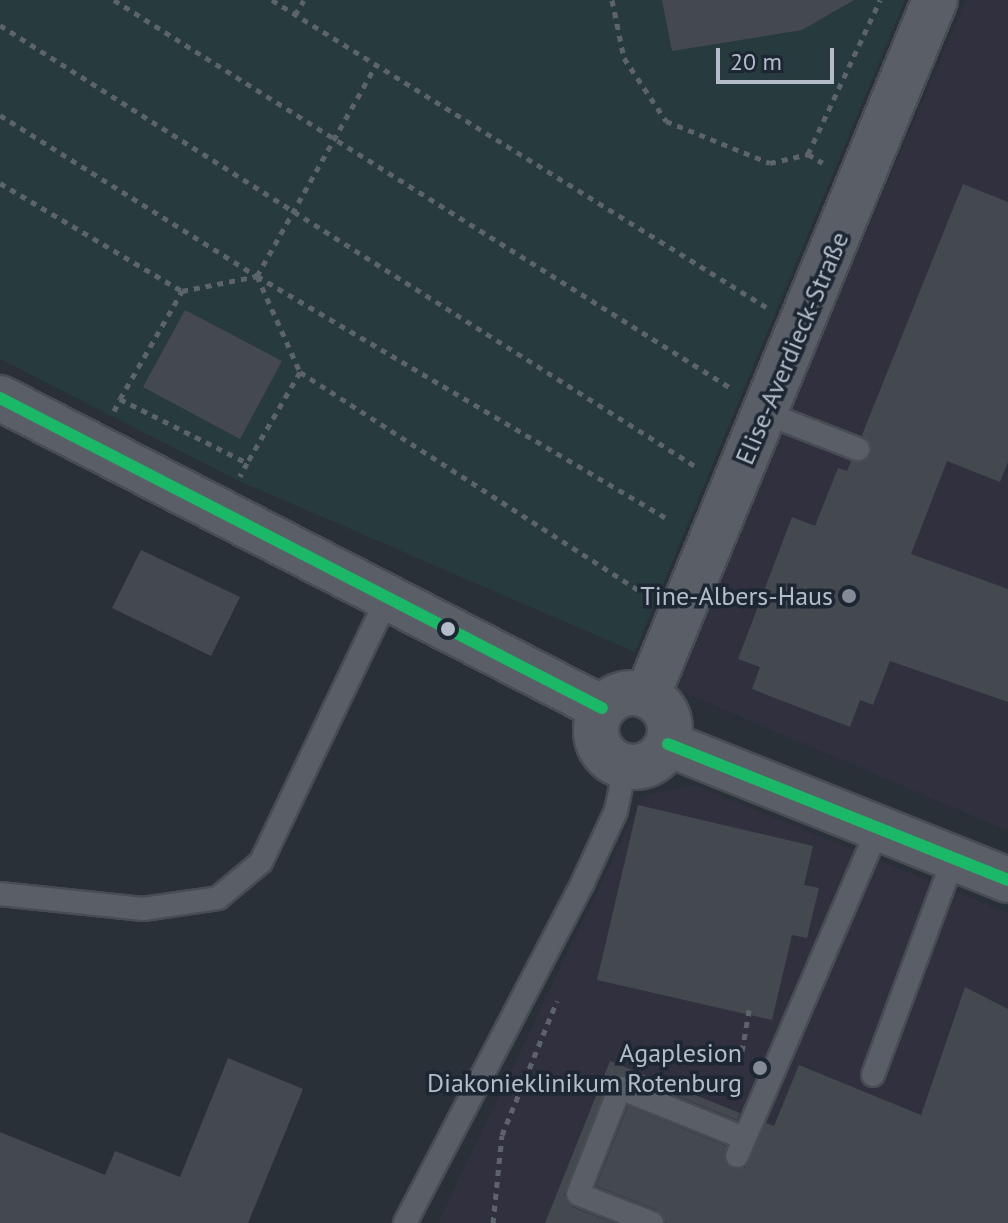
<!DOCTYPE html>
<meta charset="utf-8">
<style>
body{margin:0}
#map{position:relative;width:1008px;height:1223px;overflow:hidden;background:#2a3038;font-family:"PT Sans",sans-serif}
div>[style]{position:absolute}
.medical>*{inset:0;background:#31303e}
.green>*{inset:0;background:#273a3e}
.building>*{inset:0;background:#444950}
.path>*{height:5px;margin-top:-2.5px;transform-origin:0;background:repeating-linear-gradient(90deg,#5d636a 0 6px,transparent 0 12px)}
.roads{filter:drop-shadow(2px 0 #484c53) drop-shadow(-2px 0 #484c53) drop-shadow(0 2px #484c53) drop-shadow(0 -2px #484c53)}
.lane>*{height:22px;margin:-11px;padding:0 11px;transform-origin:11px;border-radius:11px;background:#5a5e66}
.street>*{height:44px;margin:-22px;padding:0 22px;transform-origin:22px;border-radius:22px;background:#5a5e66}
.street>.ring{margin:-22px;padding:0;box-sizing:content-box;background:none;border:44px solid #5a5e66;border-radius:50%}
.bus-1>*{height:12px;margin:-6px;padding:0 6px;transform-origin:6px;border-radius:6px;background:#1ab867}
.dots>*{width:22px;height:22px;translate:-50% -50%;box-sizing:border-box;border:4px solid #1d2633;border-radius:50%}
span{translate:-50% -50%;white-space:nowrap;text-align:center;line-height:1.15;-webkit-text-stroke:7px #1d2633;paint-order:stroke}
.street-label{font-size:26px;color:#b4bcc9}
.poi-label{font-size:26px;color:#b4bcc9}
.right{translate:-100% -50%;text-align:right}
.scale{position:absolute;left:716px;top:48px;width:118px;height:36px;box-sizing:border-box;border:4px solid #b4bcc9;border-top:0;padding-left:10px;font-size:24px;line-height:28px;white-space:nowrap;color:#b4bcc9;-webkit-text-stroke:6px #1d2633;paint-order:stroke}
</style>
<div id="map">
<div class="medical">
<div style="clip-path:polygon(966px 0,1008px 0,1008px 831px,671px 687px)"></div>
<div style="clip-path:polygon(694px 785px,1008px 913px,1008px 1223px,438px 1223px,643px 796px)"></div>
</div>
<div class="green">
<div style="clip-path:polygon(0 0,905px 0,635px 652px,237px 480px,0 359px)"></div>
</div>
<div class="building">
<div style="clip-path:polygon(662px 0,854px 0,802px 30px,672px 51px)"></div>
<div style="clip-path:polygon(963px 184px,1008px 202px,1008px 462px,1000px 482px,947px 461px,911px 554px,1008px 589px,1008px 702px,890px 661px,873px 705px,860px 700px,850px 727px,752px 689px,760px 667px,738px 659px,792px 517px,815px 526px,838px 468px,847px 471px,851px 461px,871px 455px,862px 435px)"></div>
<div style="clip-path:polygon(185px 310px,282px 361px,240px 439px,143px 387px)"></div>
<div style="clip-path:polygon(141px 550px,240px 597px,211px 656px,112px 608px)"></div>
<div style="clip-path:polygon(638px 805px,813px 846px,804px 885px,819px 888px,807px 938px,792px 935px,772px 1020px,597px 980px)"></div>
<div style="clip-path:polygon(965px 987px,1008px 1009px,1008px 1223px,666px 1223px,657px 1210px,596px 1186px,628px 1106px,726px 1146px,726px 1165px,745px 1168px,766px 1123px,774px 1126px,799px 1065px,921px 1115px)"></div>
<div style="clip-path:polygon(228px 1058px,303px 1089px,248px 1223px,0 1223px,0 1132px,105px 1175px,115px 1151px,180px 1177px)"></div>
<div style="clip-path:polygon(610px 1061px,740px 1113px,737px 1120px,625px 1075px,612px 1077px,564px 1195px,572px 1207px,614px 1223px,545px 1223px)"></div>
</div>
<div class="path">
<div style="left:114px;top:0;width:727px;rotate:32.18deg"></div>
<div style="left:272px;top:0;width:582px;rotate:31.86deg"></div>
<div style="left:612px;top:0;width:59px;rotate:78.3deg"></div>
<div style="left:624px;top:58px;width:76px;rotate:56.3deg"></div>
<div style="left:666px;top:121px;width:112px;rotate:22deg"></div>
<div style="left:770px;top:163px;width:39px;rotate:-13deg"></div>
<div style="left:808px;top:154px;width:17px;rotate:31deg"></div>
<div style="left:295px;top:15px;width:17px;rotate:-59deg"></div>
<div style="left:0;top:25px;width:827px;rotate:32.4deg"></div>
<div style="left:0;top:115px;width:303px;rotate:32.1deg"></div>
<div style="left:257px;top:276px;width:475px;rotate:30.6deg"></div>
<div style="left:808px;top:154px;width:170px;rotate:-64.9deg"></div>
<div style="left:0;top:183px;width:212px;rotate:30.7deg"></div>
<div style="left:182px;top:291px;width:76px;rotate:-11.3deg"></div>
<div style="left:257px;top:276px;width:105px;rotate:65.9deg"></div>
<div style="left:300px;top:372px;width:105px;rotate:120.2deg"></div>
<div style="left:257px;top:276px;width:242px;rotate:-60.6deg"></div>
<div style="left:300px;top:372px;width:402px;rotate:32.8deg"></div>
<div style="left:120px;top:399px;width:125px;rotate:-60.1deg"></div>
<div style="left:114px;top:411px;width:13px;rotate:-63deg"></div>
<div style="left:120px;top:399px;width:142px;rotate:26.7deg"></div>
<div style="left:247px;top:463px;width:15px;rotate:118deg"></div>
<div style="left:740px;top:1063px;width:59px;rotate:-80.2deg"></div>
<div style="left:493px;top:1223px;width:88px;rotate:-84.2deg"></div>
<div style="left:502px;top:1135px;width:145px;rotate:-67.7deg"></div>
</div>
<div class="roads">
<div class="lane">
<div style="left:765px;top:413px;width:100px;rotate:21.2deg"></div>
<div style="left:0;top:894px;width:144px;rotate:6deg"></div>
<div style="left:143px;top:909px;width:76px;rotate:-8.3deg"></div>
<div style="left:218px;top:898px;width:56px;rotate:-39.9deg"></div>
<div style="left:261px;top:862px;width:292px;rotate:-64.4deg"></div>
<div style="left:873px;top:1075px;width:233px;rotate:-69.6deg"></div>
<div style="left:737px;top:1156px;width:359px;rotate:-66.7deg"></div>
<div style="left:405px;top:1223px;width:385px;rotate:-62.4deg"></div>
<div style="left:583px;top:882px;width:78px;rotate:-65.1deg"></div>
<div style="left:616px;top:811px;width:45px;rotate:-78.4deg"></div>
<div style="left:652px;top:1223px;width:79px;rotate:-158.6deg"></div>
<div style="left:578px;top:1194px;width:114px;rotate:-68.4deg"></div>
<div style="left:620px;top:1088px;width:134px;rotate:22deg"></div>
</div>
<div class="street">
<div style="left:0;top:398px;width:677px;rotate:27.25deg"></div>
<div class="ring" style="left:596px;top:693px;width:30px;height:30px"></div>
<div style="left:647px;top:696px;width:753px;rotate:-67.52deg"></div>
<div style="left:668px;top:744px;width:366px;rotate:21.8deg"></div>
</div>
</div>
<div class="bus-1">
<div style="left:0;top:398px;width:677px;rotate:27.25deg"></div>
<div style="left:668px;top:744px;width:366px;rotate:21.8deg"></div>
</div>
<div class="dots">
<div style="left:849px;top:596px;background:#848b96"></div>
<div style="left:448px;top:629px;background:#b4bcc9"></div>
<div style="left:760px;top:1068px;background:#848b96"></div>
</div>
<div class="street-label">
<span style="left:792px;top:348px;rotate:-67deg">Elise-Averdieck-Straße</span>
</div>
<div class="poi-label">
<span class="right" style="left:833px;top:596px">Tine-Albers-Haus</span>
<span class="right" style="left:742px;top:1068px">Agaplesion<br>Diakonieklinikum Rotenburg</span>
</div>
<div class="scale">20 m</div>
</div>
